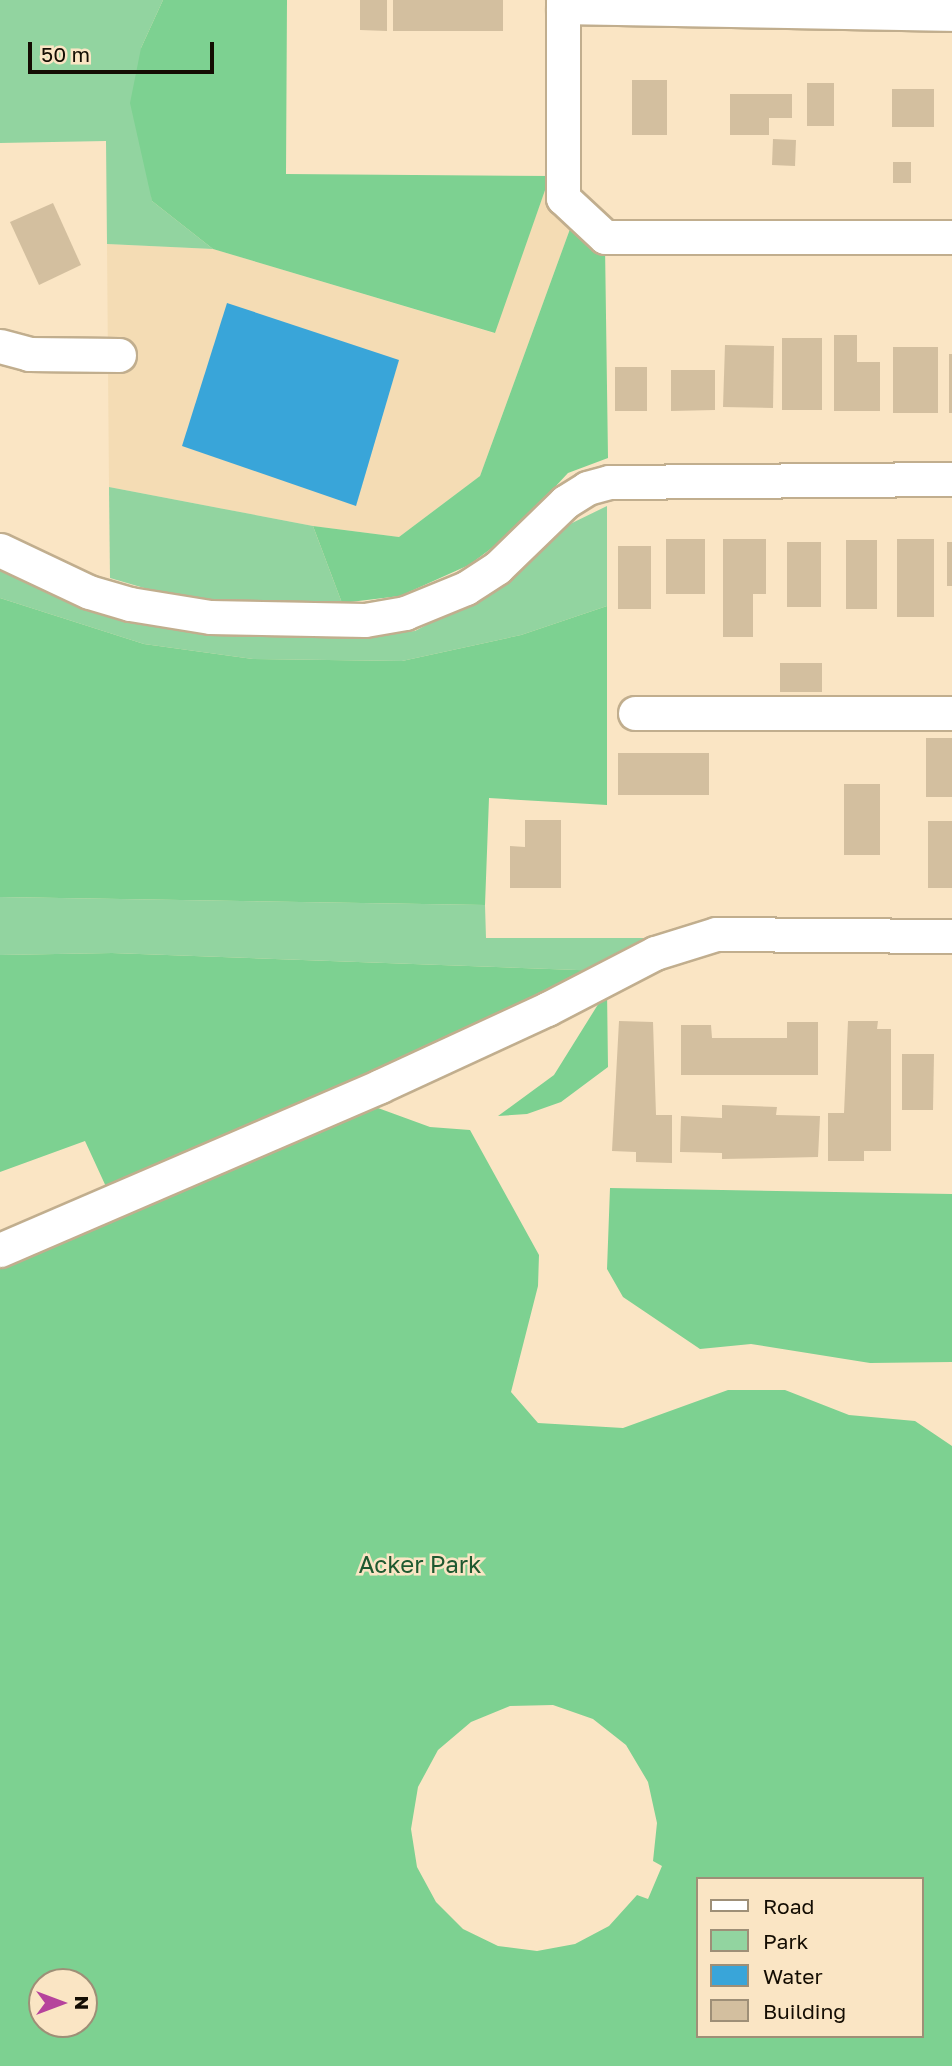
<!DOCTYPE html>
<style>
body{margin:0}
#map{position:relative;width:952px;height:2066px;overflow:hidden;background:#fae5c4;font-family:"Golos Text",sans-serif}
div>[style]{position:absolute}
.built>*{inset:0;background:#f4dcb4}
.green>*{inset:0;background:#92d4a0}
.forest>*{inset:0;background:#7dd191}
.water>*{inset:0;background:#39a5d9}
.building>*{inset:0;background:#d3bf9f}
.roads{filter:drop-shadow(2px 0 #c1ae8e) drop-shadow(-2px 0 #c1ae8e) drop-shadow(0 2px #c1ae8e) drop-shadow(0 -2px #c1ae8e)}
.minor>*{height:33px;margin:-16.5px;padding:0 16.5px;transform-origin:16.5px;border-radius:16.5px;background:#fff}
span{translate:-50% -50%;white-space:nowrap;text-align:center;line-height:1.15;-webkit-text-stroke:5px #fae5c4;paint-order:stroke}
.park-label{font-size:24px;color:#1e5930}
.legend{position:absolute;left:696px;top:1877px;width:228px;height:161px;box-sizing:border-box;background:#fae5c4;border:2px solid #9e8f77;margin:0;padding:9px 12px;list-style:none;font-size:21px;color:#140d03}
.legend li{display:flex;align-items:center;gap:14px;height:35px}
.legend b{width:35px;border:2px solid #9e8f77}
.north{position:absolute;left:28px;top:1968px;width:70px;height:70px;box-sizing:border-box;background:#fae5c4;border:2px solid #9e8f77;border-radius:50%;rotate:90deg;font-size:19px;font-weight:700;line-height:28px;text-align:center;color:#140d03}
.north::after{content:'';display:block;margin:auto;width:24px;height:32px;background:#b6439c;clip-path:polygon(50% 0,100% 100%,50% 72%,0 100%)}
.scale{position:absolute;left:28px;top:42px;width:186px;height:32px;box-sizing:border-box;border:4px solid #140d03;border-top:0;padding-left:9px;font-size:21px;line-height:24px;white-space:nowrap;color:#140d03;-webkit-text-stroke:5px #fae5c4;paint-order:stroke}
</style>
<div id="map">
<div class="built">
<div style="clip-path:polygon(550px 176px,570px 229px,480px 476px,399px 537px,313px 526px,109px 487px,107px 244px,213px 249px,494px 333px)"></div>
</div>
<div class="green">
<div style="clip-path:polygon(0 0,163px 0,141px 48px,152px 201px,213px 249px,107px 244px,106px 141px,0 143px)"></div>
<div style="clip-path:polygon(109px 487px,313px 526px,342px 603px,268px 605px,168px 595px,110px 578px)"></div>
<div style="clip-path:polygon(607px 506px,607px 606px,521px 635px,402px 661px,253px 659px,144px 644px,0 598px,0 568px,54px 594px,152px 626px,330px 638px,415px 631px,502px 585px,568px 525px)"></div>
<div style="clip-path:polygon(0 897px,485px 905px,486px 938px,671px 938px,605px 971px,112px 953px,0 955px)"></div>
</div>
<div class="forest">
<div style="clip-path:polygon(163px 0,287px 0,286px 174px,550px 176px,495px 333px,213px 249px,152px 201px,130px 103px,141px 48px)"></div>
<div style="clip-path:polygon(570px 229px,605px 245px,608px 458px,568px 473px,512px 533px,469px 565px,400px 596px,342px 603px,313px 526px,399px 537px,480px 476px)"></div>
<div style="clip-path:polygon(0 598px,144px 644px,253px 659px,402px 661px,521px 635px,607px 606px,607px 805px,489px 798px,485px 905px,0 897px)"></div>
<div style="clip-path:polygon(112px 953px,605px 971px,108px 1191px,85px 1141px,0 1172px,0 955px)"></div>
<div style="clip-path:polygon(607px 990px,608px 1067px,561px 1102px,527px 1114px,498px 1116px,554px 1075px)"></div>
<div style="clip-path:polygon(evenodd,367px 1104px,430px 1127px,470px 1130px,539px 1255px,538px 1286px,511px 1392px,538px 1423px,623px 1428px,728px 1390px,785px 1390px,849px 1415px,915px 1421px,952px 1446px,952px 2066px,0 2066px,0 1269px,367px 1104px,553px 1705px,593px 1719px,626px 1745px,648px 1782px,657px 1823px,653px 1861px,662px 1866px,648px 1899px,637px 1895px,609px 1926px,575px 1944px,537px 1951px,498px 1946px,463px 1929px,436px 1902px,417px 1867px,411px 1829px,418px 1787px,438px 1750px,471px 1722px,510px 1706px,553px 1705px,367px 1104px,698px 1879px,922px 1879px,922px 2036px,698px 2036px,698px 1879px,367px 1104px,42px 1982px,84px 1982px,84px 2024px,42px 2024px,42px 1982px)"></div>
<div style="clip-path:polygon(610px 1188px,952px 1194px,952px 1362px,870px 1363px,751px 1344px,700px 1349px,623px 1297px,607px 1269px)"></div>
</div>
<div class="water">
<div style="clip-path:polygon(227px 303px,399px 360px,356px 506px,182px 446px)"></div>
</div>
<div class="building">
<div style="clip-path:polygon(360px 0,387px 0,387px 31px,360px 30px)"></div>
<div style="clip-path:polygon(393px 0,503px 0,503px 31px,393px 31px)"></div>
<div style="clip-path:polygon(632px 80px,667px 80px,667px 135px,632px 135px)"></div>
<div style="clip-path:polygon(807px 83px,834px 83px,834px 126px,807px 126px)"></div>
<div style="clip-path:polygon(892px 89px,934px 89px,934px 127px,892px 127px)"></div>
<div style="clip-path:polygon(730px 94px,792px 94px,792px 118px,769px 118px,769px 135px,730px 135px)"></div>
<div style="clip-path:polygon(773px 139px,796px 140px,795px 166px,772px 165px)"></div>
<div style="clip-path:polygon(893px 162px,911px 162px,911px 183px,893px 183px)"></div>
<div style="clip-path:polygon(53px 203px,81px 265px,39px 285px,10px 222px)"></div>
<div style="clip-path:polygon(834px 335px,857px 335px,857px 362px,880px 362px,880px 411px,834px 411px)"></div>
<div style="clip-path:polygon(782px 338px,822px 338px,822px 410px,782px 410px)"></div>
<div style="clip-path:polygon(725px 345px,774px 346px,773px 408px,723px 407px)"></div>
<div style="clip-path:polygon(893px 347px,938px 347px,938px 413px,893px 413px)"></div>
<div style="clip-path:polygon(949px 354px,952px 354px,952px 413px,949px 413px)"></div>
<div style="clip-path:polygon(615px 367px,647px 367px,647px 411px,615px 411px)"></div>
<div style="clip-path:polygon(671px 370px,715px 370px,715px 410px,671px 411px)"></div>
<div style="clip-path:polygon(666px 539px,705px 539px,705px 594px,666px 594px)"></div>
<div style="clip-path:polygon(723px 539px,766px 539px,766px 594px,753px 594px,753px 637px,723px 637px)"></div>
<div style="clip-path:polygon(897px 539px,934px 539px,934px 617px,897px 617px)"></div>
<div style="clip-path:polygon(846px 540px,877px 540px,877px 609px,846px 609px)"></div>
<div style="clip-path:polygon(787px 542px,821px 542px,821px 607px,787px 607px)"></div>
<div style="clip-path:polygon(947px 542px,952px 542px,952px 586px,947px 586px)"></div>
<div style="clip-path:polygon(618px 546px,651px 546px,651px 609px,618px 609px)"></div>
<div style="clip-path:polygon(780px 663px,822px 663px,822px 692px,780px 692px)"></div>
<div style="clip-path:polygon(926px 738px,952px 738px,952px 797px,926px 797px)"></div>
<div style="clip-path:polygon(618px 753px,709px 753px,709px 795px,618px 795px)"></div>
<div style="clip-path:polygon(844px 784px,880px 784px,880px 855px,844px 855px)"></div>
<div style="clip-path:polygon(525px 820px,561px 820px,561px 888px,510px 888px,510px 846px,525px 847px)"></div>
<div style="clip-path:polygon(928px 821px,952px 821px,952px 888px,928px 888px)"></div>
<div style="clip-path:polygon(619px 1021px,653px 1022px,656px 1115px,672px 1115px,672px 1163px,636px 1162px,636px 1152px,612px 1151px)"></div>
<div style="clip-path:polygon(848px 1021px,878px 1021px,877px 1029px,891px 1029px,891px 1151px,864px 1151px,864px 1161px,828px 1161px,828px 1113px,844px 1113px)"></div>
<div style="clip-path:polygon(787px 1022px,818px 1022px,818px 1075px,681px 1075px,681px 1025px,711px 1025px,712px 1038px,787px 1038px)"></div>
<div style="clip-path:polygon(902px 1054px,934px 1054px,933px 1110px,902px 1110px)"></div>
<div style="clip-path:polygon(722px 1105px,777px 1107px,776px 1115px,820px 1116px,818px 1157px,722px 1159px,722px 1153px,680px 1152px,681px 1116px,722px 1118px)"></div>
</div>
<div class="roads">
<div class="minor">
<div style="left:563px;top:0;width:198px;rotate:90deg"></div>
<div style="left:563px;top:198px;width:57px;rotate:42.9deg"></div>
<div style="left:605px;top:237px;width:347px"></div>
<div style="left:563px;top:7px;width:389px;rotate:1deg"></div>
<div style="left:0;top:346px;width:30px;rotate:15deg"></div>
<div style="left:29px;top:354px;width:90px;rotate:0.6deg"></div>
<div style="left:0;top:550px;width:98px;rotate:25.3deg"></div>
<div style="left:89px;top:592px;width:43px;rotate:16.3deg"></div>
<div style="left:130px;top:604px;width:81px;rotate:9.2deg"></div>
<div style="left:210px;top:617px;width:155px;rotate:1.1deg"></div>
<div style="left:365px;top:620px;width:41px;rotate:-9.9deg"></div>
<div style="left:405px;top:613px;width:66px;rotate:-22.3deg"></div>
<div style="left:466px;top:588px;width:37px;rotate:-33deg"></div>
<div style="left:497px;top:568px;width:95px;rotate:-44.1deg"></div>
<div style="left:565px;top:502px;width:26px;rotate:-32deg"></div>
<div style="left:587px;top:488px;width:23px;rotate:-15deg"></div>
<div style="left:609px;top:482px;width:343px;rotate:-0.5deg"></div>
<div style="left:635px;top:713px;width:317px"></div>
<div style="left:0;top:1250px;width:414px;rotate:-23.3deg"></div>
<div style="left:380px;top:1086px;width:184px;rotate:-24.8deg"></div>
<div style="left:547px;top:1009px;width:122px;rotate:-27.4deg"></div>
<div style="left:655px;top:953px;width:64px;rotate:-17.3deg"></div>
<div style="left:716px;top:934px;width:236px;rotate:0.5deg"></div>
</div>
</div>
<div class="park-label">
<span style="left:420px;top:1564px">Acker Park</span>
</div>
<ul class="legend">
<li><b style="height:9px;background:#fff"></b>Road</li>
<li><b style="height:19px;background:#92d4a0"></b>Park</li>
<li><b style="height:19px;background:#39a5d9"></b>Water</li>
<li><b style="height:19px;background:#d3bf9f"></b>Building</li>
</ul>
<div class="north">N</div>
<div class="scale">50 m</div>
</div>
